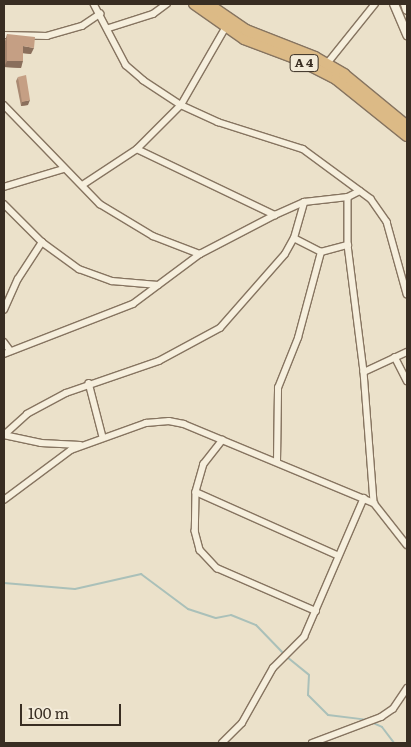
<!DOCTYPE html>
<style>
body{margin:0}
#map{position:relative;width:411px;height:747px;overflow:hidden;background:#ebe1ca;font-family:Literata,serif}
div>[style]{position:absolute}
.stream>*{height:2px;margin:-1px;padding:0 1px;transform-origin:1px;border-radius:1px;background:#aac0b9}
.roads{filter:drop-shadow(1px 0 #867460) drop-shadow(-1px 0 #867460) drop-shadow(0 1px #867460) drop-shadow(0 -1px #867460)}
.minor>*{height:5.5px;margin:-2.75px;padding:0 2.75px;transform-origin:2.75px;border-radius:2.75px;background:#f6efdd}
.tertiary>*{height:8px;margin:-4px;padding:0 4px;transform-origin:4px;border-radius:4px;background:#f6efdd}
.trunk>*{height:10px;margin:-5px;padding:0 5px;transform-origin:5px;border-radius:5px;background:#dcba86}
.wall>*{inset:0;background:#a98972}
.shaded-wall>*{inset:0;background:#8a6f5c}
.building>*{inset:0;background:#c59f84}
span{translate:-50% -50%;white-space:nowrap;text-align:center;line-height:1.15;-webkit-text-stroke:5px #f3ebd9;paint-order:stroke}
.shield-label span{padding:1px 4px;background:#f3ebd9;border:1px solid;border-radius:4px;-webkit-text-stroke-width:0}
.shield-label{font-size:12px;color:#382d22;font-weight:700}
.frame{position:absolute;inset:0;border:5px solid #382d22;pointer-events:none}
.scale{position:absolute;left:20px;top:704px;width:101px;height:22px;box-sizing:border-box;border:2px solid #382d22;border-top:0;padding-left:6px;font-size:15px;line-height:18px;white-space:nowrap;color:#382d22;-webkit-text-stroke:4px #f3ebd9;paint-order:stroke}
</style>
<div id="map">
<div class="stream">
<div style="left:4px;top:583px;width:71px;rotate:4.8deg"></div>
<div style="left:75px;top:589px;width:68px;rotate:-12.8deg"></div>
<div style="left:141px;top:574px;width:59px;rotate:36.7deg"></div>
<div style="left:188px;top:609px;width:29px;rotate:18deg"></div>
<div style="left:216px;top:618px;width:15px;rotate:-11deg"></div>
<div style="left:231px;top:615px;width:27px;rotate:22deg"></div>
<div style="left:256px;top:625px;width:40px;rotate:46deg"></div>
<div style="left:287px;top:657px;width:28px;rotate:39deg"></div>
<div style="left:309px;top:675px;width:20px;rotate:93deg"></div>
<div style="left:308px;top:695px;width:28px;rotate:45deg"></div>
<div style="left:328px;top:715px;width:38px;rotate:7deg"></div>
<div style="left:371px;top:722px;width:12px;rotate:24deg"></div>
<div style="left:382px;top:727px;width:20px;rotate:53deg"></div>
</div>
<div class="roads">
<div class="minor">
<div style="left:94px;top:4px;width:69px;rotate:62.3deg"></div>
<div style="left:126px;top:65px;width:23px;rotate:41deg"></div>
<div style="left:143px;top:80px;width:45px;rotate:33.3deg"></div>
<div style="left:181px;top:105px;width:41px;rotate:24.7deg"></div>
<div style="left:218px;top:122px;width:89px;rotate:17.6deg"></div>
<div style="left:303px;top:149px;width:84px;rotate:36.3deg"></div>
<div style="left:371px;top:199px;width:28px;rotate:55deg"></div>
<div style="left:387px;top:222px;width:75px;rotate:74.5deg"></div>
<div style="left:109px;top:28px;width:46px;rotate:-17.7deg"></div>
<div style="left:153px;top:14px;width:17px;rotate:-36deg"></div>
<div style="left:4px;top:35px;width:43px;rotate:1.3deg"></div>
<div style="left:47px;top:36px;width:36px;rotate:-16deg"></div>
<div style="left:82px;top:26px;width:22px;rotate:-34deg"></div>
<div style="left:326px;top:65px;width:78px;rotate:-51.2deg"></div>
<div style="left:4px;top:105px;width:138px;rotate:45.9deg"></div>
<div style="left:100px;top:204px;width:62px;rotate:31.1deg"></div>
<div style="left:153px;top:236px;width:50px;rotate:21deg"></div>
<div style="left:137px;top:149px;width:153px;rotate:25.6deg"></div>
<div style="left:84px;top:184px;width:64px;rotate:-33.4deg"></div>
<div style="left:137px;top:149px;width:62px;rotate:-45deg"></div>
<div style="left:181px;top:105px;width:92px;rotate:-60.1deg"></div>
<div style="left:4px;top:187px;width:63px;rotate:-16.7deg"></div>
<div style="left:348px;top:197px;width:48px;rotate:90deg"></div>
<div style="left:348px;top:245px;width:128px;rotate:82.8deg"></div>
<div style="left:364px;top:372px;width:131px;rotate:85.6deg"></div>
<div style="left:4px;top:204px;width:54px;rotate:45deg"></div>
<div style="left:42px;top:242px;width:46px;rotate:36.1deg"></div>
<div style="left:79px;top:269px;width:35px;rotate:20deg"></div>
<div style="left:112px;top:281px;width:46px;rotate:5deg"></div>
<div style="left:294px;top:238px;width:30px;rotate:27deg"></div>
<div style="left:321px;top:252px;width:28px;rotate:-15deg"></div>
<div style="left:4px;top:310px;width:34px;rotate:-66deg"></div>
<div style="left:18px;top:279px;width:44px;rotate:-57deg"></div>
<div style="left:4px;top:342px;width:10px;rotate:53deg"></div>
<div style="left:4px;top:354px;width:138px;rotate:-21.2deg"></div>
<div style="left:133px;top:304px;width:84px;rotate:-36.7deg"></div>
<div style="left:200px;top:254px;width:85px;rotate:-27.5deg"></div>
<div style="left:275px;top:215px;width:32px;rotate:-24deg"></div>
<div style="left:304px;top:202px;width:44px;rotate:-6.5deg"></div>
<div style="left:348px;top:197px;width:13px;rotate:-27deg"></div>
<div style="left:395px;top:357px;width:27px;rotate:63deg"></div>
<div style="left:364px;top:372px;width:47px;rotate:-24.9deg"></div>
<div style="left:89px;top:383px;width:56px;rotate:75.5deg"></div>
<div style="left:4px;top:435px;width:31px;rotate:-42deg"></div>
<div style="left:27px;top:414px;width:44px;rotate:-28.3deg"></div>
<div style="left:66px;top:393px;width:98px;rotate:-19deg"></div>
<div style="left:159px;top:361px;width:69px;rotate:-28.4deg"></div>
<div style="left:220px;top:328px;width:98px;rotate:-48.7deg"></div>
<div style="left:285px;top:254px;width:18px;rotate:-61deg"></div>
<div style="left:294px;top:238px;width:37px;rotate:-74deg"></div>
<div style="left:4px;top:435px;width:38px;rotate:12deg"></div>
<div style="left:41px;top:443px;width:39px;rotate:3deg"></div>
<div style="left:223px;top:440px;width:31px;rotate:128deg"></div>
<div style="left:204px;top:464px;width:29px;rotate:106deg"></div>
<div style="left:196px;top:492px;width:39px;rotate:91deg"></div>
<div style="left:195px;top:531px;width:20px;rotate:75deg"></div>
<div style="left:200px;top:550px;width:25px;rotate:47deg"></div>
<div style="left:217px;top:568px;width:108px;rotate:23.5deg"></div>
<div style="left:277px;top:462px;width:74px;rotate:-89.2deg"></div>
<div style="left:278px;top:388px;width:54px;rotate:-68.2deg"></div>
<div style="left:298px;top:338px;width:89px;rotate:-75deg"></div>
<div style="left:196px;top:492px;width:154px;rotate:24.1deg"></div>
<div style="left:4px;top:500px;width:84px;rotate:-36.7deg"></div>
<div style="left:71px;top:450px;width:80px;rotate:-19.8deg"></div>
<div style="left:146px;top:423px;width:23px;rotate:-5deg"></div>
<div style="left:169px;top:421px;width:15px;rotate:11deg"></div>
<div style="left:184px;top:424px;width:206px;rotate:22.6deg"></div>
<div style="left:374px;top:503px;width:53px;rotate:51.8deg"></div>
<div style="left:222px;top:743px;width:28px;rotate:-45deg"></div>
<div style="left:242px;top:723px;width:63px;rotate:-60.6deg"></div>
<div style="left:273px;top:668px;width:44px;rotate:-45deg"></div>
<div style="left:304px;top:637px;width:151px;rotate:-66.7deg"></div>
<div style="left:312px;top:743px;width:74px;rotate:-20.6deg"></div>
<div style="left:381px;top:717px;width:14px;rotate:-34deg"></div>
<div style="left:393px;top:709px;width:25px;rotate:-56deg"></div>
</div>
<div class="tertiary">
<div style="left:394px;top:4px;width:34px;rotate:67deg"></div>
<div style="left:405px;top:4px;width:6px;rotate:72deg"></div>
</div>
<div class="trunk">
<div style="left:194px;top:4px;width:61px;rotate:35deg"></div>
<div style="left:244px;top:39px;width:57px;rotate:20.7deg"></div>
<div style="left:297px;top:59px;width:44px;rotate:27.1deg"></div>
<div style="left:336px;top:79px;width:91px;rotate:38.8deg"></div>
<div style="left:208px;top:4px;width:46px;rotate:34.4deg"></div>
<div style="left:246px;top:30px;width:74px;rotate:21.4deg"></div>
<div style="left:315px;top:57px;width:34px;rotate:30deg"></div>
<div style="left:344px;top:74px;width:82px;rotate:39.5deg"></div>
</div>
</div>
<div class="wall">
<div style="clip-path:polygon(7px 34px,31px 54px,23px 53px,21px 68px,4px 67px,5px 41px)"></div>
<div style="clip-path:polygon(18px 77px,28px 105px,21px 106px,16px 81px)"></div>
</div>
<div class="shaded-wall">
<div style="clip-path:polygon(23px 46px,34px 48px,31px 54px,21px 53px)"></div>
<div style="clip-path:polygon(7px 61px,23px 61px,21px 68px,4px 67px)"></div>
<div style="clip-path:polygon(30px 100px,28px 105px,21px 106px,22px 102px)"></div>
</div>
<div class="building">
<div style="clip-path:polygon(7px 34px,35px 37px,34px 48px,23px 46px,23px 61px,7px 61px)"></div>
<div style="clip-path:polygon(26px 75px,30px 100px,22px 102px,18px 77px)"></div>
</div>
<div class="shield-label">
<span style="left:304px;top:63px">A 4</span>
</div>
<div class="frame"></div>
<div class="scale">100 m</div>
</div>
